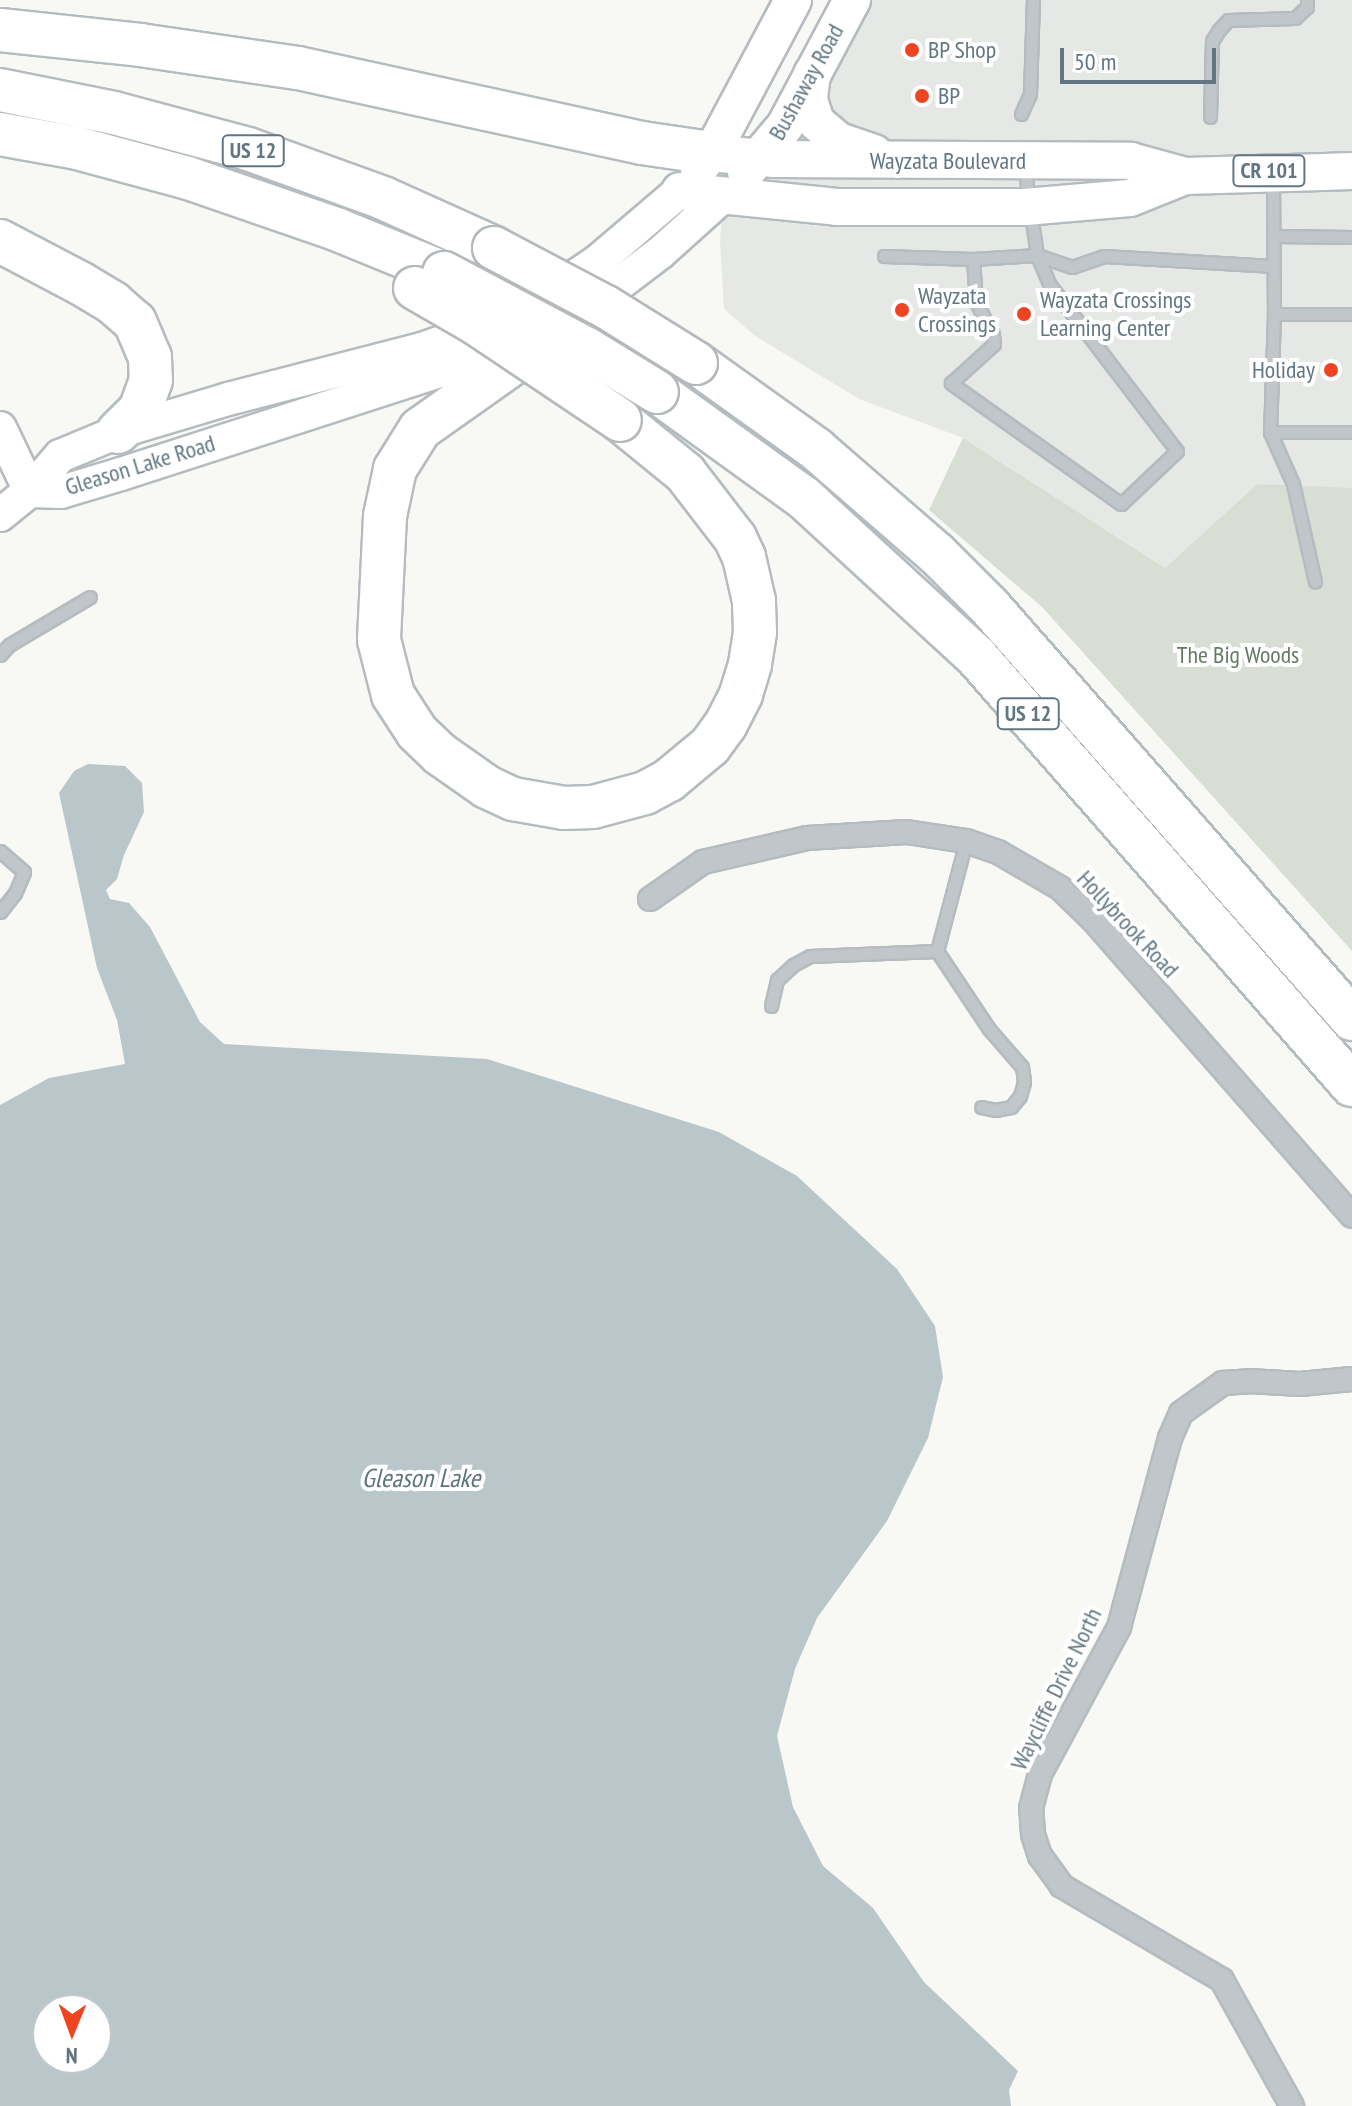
<!DOCTYPE html>
<style>
body{margin:0}
#map{position:relative;width:1352px;height:2106px;overflow:hidden;background:#f8f8f5;font-family:"PT Sans Narrow",sans-serif}
div>[style]{position:absolute}
.built>*{inset:0;background:#e6e8e6}
.green>*{inset:0;background:#d8ded4}
.water>*{inset:0;background:#b9c7cb}
.roads{filter:drop-shadow(2px 0 #b5bcc0) drop-shadow(-2px 0 #b5bcc0) drop-shadow(0 2px #b5bcc0) drop-shadow(0 -2px #b5bcc0)}
.lane>*{height:11px;margin:-5.5px;padding:0 5.5px;transform-origin:5.5px;border-radius:5.5px;background:#c1c6ca}
.street>*{height:22px;margin:-11px;padding:0 11px;transform-origin:11px;border-radius:11px;background:#c1c6ca}
.secondary>*{height:32px;margin:-16px;padding:0 16px;transform-origin:16px;border-radius:16px;background:#fff}
.primary>*{height:36px;margin:-18px;padding:0 18px;transform-origin:18px;border-radius:18px;background:#fff}
.highway>*{height:42px;margin:-21px;padding:0 21px;transform-origin:21px;border-radius:21px;background:#fff}
.bridges{filter:drop-shadow(2px 0 #b4b9bc) drop-shadow(-2px 0 #b4b9bc) drop-shadow(0 2px #b4b9bc) drop-shadow(0 -2px #b4b9bc)}
.highway-bridge>*{height:42px;margin:-21px;padding:0 21px;transform-origin:21px;border-radius:21px;background:#fff}
.dots>*{width:22px;height:22px;translate:-50% -50%;box-sizing:border-box;border:4px solid #fff;border-radius:50%}
span{translate:-50% -50%;white-space:nowrap;text-align:center;line-height:1.15;-webkit-text-stroke:8px #fff;paint-order:stroke}
.shield-label span{padding:2px 6px;background:#fff;border:2px solid;border-radius:6px;-webkit-text-stroke-width:0}
.shield-label{font-size:22px;color:#617682;font-weight:700}
.poi-label{font-size:24px;color:#617682}
.left{translate:0 -50%;text-align:left}
.right{translate:-100% -50%;text-align:right}
.street-label{font-size:24px;color:#617682}
.park-label{font-size:24px;color:#667a61}
.water-label{font-size:26px;color:#5c767c;font-style:italic}
.north{position:absolute;left:32px;top:1994px;width:80px;height:80px;box-sizing:border-box;background:#fff;border:2px solid #c0c8cd;border-radius:50%;rotate:181deg;font-size:22px;font-weight:700;line-height:32px;text-align:center;color:#617682}
.north::after{content:'';display:block;margin:auto;width:28px;height:36px;background:#ee4420;clip-path:polygon(50% 0,100% 100%,50% 72%,0 100%)}
.scale{position:absolute;left:1060px;top:48px;width:156px;height:36px;box-sizing:border-box;border:4px solid #617682;border-top:0;padding-left:10px;font-size:24px;line-height:28px;white-space:nowrap;color:#617682;-webkit-text-stroke:6px #fff;paint-order:stroke}
</style>
<div id="map">
<div class="built">
<div style="clip-path:polygon(853px 0,1352px 0,1352px 489px,1257px 484px,1165px 568px,963px 438px,859px 399px,754px 335px,724px 309px,720px 241px,723px 196px)"></div>
</div>
<div class="green">
<div style="clip-path:polygon(963px 438px,1165px 568px,1257px 484px,1352px 488px,1352px 951px,1042px 607px,929px 510px)"></div>
</div>
<div class="water">
<div style="clip-path:polygon(evenodd,88px 764px,125px 766px,142px 783px,144px 812px,124px 855px,117px 879px,106px 890px,110px 899px,129px 903px,150px 927px,200px 1022px,224px 1044px,487px 1059px,719px 1132px,797px 1176px,897px 1269px,935px 1326px,943px 1377px,928px 1438px,887px 1521px,817px 1618px,795px 1669px,777px 1736px,793px 1807px,823px 1866px,873px 1908px,924px 1982px,1018px 2071px,1009px 2090px,1011px 2106px,0 2106px,0 1105px,49px 1078px,125px 1064px,117px 1020px,97px 968px,59px 793px,74px 771px,88px 764px,48px 2010px,96px 2010px,96px 2058px,48px 2058px,48px 2010px)"></div>
</div>
<div class="roads">
<div class="lane">
<div style="left:1021px;top:114px;width:22px;rotate:-66deg"></div>
<div style="left:1030px;top:94px;width:94px;rotate:-88.2deg"></div>
<div style="left:1210px;top:117px;width:76px;rotate:-88.5deg"></div>
<div style="left:1212px;top:41px;width:13px;rotate:-58deg"></div>
<div style="left:1219px;top:30px;width:13px;rotate:-48deg"></div>
<div style="left:1228px;top:20px;width:67px;rotate:-1.7deg"></div>
<div style="left:1295px;top:18px;width:16px;rotate:-43deg"></div>
<div style="left:1307px;top:7px;width:7px;rotate:-90deg"></div>
<div style="left:1024px;top:165px;width:91px;rotate:81.8deg"></div>
<div style="left:1037px;top:255px;width:37px;rotate:19deg"></div>
<div style="left:1072px;top:267px;width:34px;rotate:-19deg"></div>
<div style="left:1104px;top:256px;width:169px;rotate:3.4deg"></div>
<div style="left:1273px;top:177px;width:137px;rotate:89.6deg"></div>
<div style="left:1274px;top:314px;width:78px"></div>
<div style="left:1273px;top:236px;width:79px;rotate:0.7deg"></div>
<div style="left:884px;top:256px;width:89px;rotate:1.9deg"></div>
<div style="left:973px;top:259px;width:64px;rotate:-3.6deg"></div>
<div style="left:1037px;top:255px;width:33px;rotate:67deg"></div>
<div style="left:1050px;top:285px;width:209px;rotate:52.6deg"></div>
<div style="left:1177px;top:451px;width:77px;rotate:136.6deg"></div>
<div style="left:1121px;top:504px;width:209px;rotate:-144.6deg"></div>
<div style="left:951px;top:383px;width:58px;rotate:-42.2deg"></div>
<div style="left:994px;top:344px;width:10px;rotate:-96deg"></div>
<div style="left:973px;top:259px;width:43px;rotate:86deg"></div>
<div style="left:976px;top:302px;width:25px;rotate:63deg"></div>
<div style="left:1274px;top:314px;width:118px;rotate:91.9deg"></div>
<div style="left:1270px;top:432px;width:82px"></div>
<div style="left:1270px;top:432px;width:57px;rotate:66.1deg"></div>
<div style="left:1293px;top:484px;width:100px;rotate:77.3deg"></div>
<div style="left:0;top:655px;width:13px;rotate:-48deg"></div>
<div style="left:9px;top:645px;width:94px;rotate:-30.7deg"></div>
<div style="left:0;top:851px;width:32px;rotate:41deg"></div>
<div style="left:24px;top:872px;width:23px;rotate:113deg"></div>
<div style="left:15px;top:893px;width:24px;rotate:128deg"></div>
<div style="left:937px;top:951px;width:114px;rotate:-75.2deg"></div>
<div style="left:771px;top:1006px;width:27px;rotate:-77deg"></div>
<div style="left:777px;top:980px;width:22px;rotate:-43deg"></div>
<div style="left:793px;top:965px;width:19px;rotate:-28deg"></div>
<div style="left:810px;top:956px;width:127px;rotate:-2.3deg"></div>
<div style="left:937px;top:951px;width:94px;rotate:56.3deg"></div>
<div style="left:989px;top:1029px;width:50px;rotate:49deg"></div>
<div style="left:1022px;top:1067px;width:15px;rotate:82deg"></div>
<div style="left:1024px;top:1082px;width:15px;rotate:106deg"></div>
<div style="left:1020px;top:1096px;width:14px;rotate:129deg"></div>
<div style="left:1011px;top:1107px;width:15px;rotate:169deg"></div>
<div style="left:996px;top:1110px;width:15px;rotate:-169deg"></div>
</div>
<div class="street">
<div style="left:650px;top:899px;width:65px;rotate:-34.9deg"></div>
<div style="left:703px;top:862px;width:107px;rotate:-13deg"></div>
<div style="left:807px;top:838px;width:100px;rotate:-3.4deg"></div>
<div style="left:907px;top:832px;width:60px;rotate:8.7deg"></div>
<div style="left:966px;top:841px;width:34px;rotate:19deg"></div>
<div style="left:998px;top:852px;width:72px;rotate:30.1deg"></div>
<div style="left:1060px;top:888px;width:46px;rotate:44.1deg"></div>
<div style="left:1093px;top:920px;width:393px;rotate:48.8deg"></div>
<div style="left:1292px;top:2106px;width:144px;rotate:-119.1deg"></div>
<div style="left:1222px;top:1980px;width:186px;rotate:-149.6deg"></div>
<div style="left:1062px;top:1886px;width:37px;rotate:-126deg"></div>
<div style="left:1040px;top:1856px;width:23px;rotate:-108deg"></div>
<div style="left:1033px;top:1834px;width:26px;rotate:-94deg"></div>
<div style="left:1031px;top:1808px;width:35px;rotate:-75deg"></div>
<div style="left:1040px;top:1774px;width:167px;rotate:-61.7deg"></div>
<div style="left:1119px;top:1627px;width:196px;rotate:-74.9deg"></div>
<div style="left:1170px;top:1438px;width:27px;rotate:-66deg"></div>
<div style="left:1181px;top:1413px;width:52px;rotate:-35.5deg"></div>
<div style="left:1223px;top:1383px;width:26px;rotate:-4deg"></div>
<div style="left:1249px;top:1381px;width:51px;rotate:3.4deg"></div>
<div style="left:1300px;top:1384px;width:52px;rotate:-5.5deg"></div>
</div>
<div class="secondary">
<div style="left:0;top:428px;width:70px;rotate:64.5deg"></div>
<div style="left:30px;top:491px;width:31px;rotate:2deg"></div>
<div style="left:61px;top:492px;width:63px;rotate:-16.7deg"></div>
<div style="left:121px;top:474px;width:373px;rotate:-17.9deg"></div>
<div style="left:476px;top:359px;width:100px;rotate:-21.7deg"></div>
<div style="left:569px;top:322px;width:114px;rotate:-37.2deg"></div>
<div style="left:660px;top:253px;width:85px;rotate:-42.1deg"></div>
<div style="left:0;top:515px;width:38px;rotate:-39deg"></div>
<div style="left:30px;top:491px;width:46px;rotate:-49.4deg"></div>
<div style="left:60px;top:456px;width:63px;rotate:-22.5deg"></div>
<div style="left:118px;top:432px;width:115px;rotate:-16.7deg"></div>
<div style="left:228px;top:399px;width:200px;rotate:-14.5deg"></div>
<div style="left:422px;top:349px;width:77px;rotate:-19.9deg"></div>
<div style="left:494px;top:323px;width:66px;rotate:-28.1deg"></div>
<div style="left:552px;top:292px;width:55px;rotate:-34deg"></div>
<div style="left:598px;top:261px;width:108px;rotate:-40.5deg"></div>
</div>
<div class="primary">
<div style="left:812px;top:74px;width:26px;rotate:97deg"></div>
<div style="left:809px;top:100px;width:23px;rotate:72deg"></div>
<div style="left:816px;top:122px;width:30px;rotate:40deg"></div>
<div style="left:839px;top:141px;width:37px;rotate:19deg"></div>
<div style="left:710px;top:153px;width:63px;rotate:5.4deg"></div>
<div style="left:773px;top:159px;width:358px;rotate:0.3deg"></div>
<div style="left:1131px;top:161px;width:56px;rotate:15.5deg"></div>
<div style="left:699px;top:169px;width:29px;rotate:-55deg"></div>
<div style="left:716px;top:145px;width:164px;rotate:-62deg"></div>
<div style="left:746px;top:172px;width:60px;rotate:-49.7deg"></div>
<div style="left:785px;top:126px;width:143px;rotate:-62deg"></div>
<div style="left:680px;top:191px;width:158px;rotate:5.8deg"></div>
<div style="left:837px;top:207px;width:188px"></div>
<div style="left:1025px;top:207px;width:105px;rotate:-4.9deg"></div>
<div style="left:1130px;top:198px;width:59px;rotate:-21.8deg"></div>
<div style="left:1185px;top:176px;width:167px;rotate:-1.7deg"></div>
</div>
<div class="highway">
<div style="left:0;top:30px;width:141px;rotate:6.1deg"></div>
<div style="left:140px;top:45px;width:160px;rotate:8.3deg"></div>
<div style="left:298px;top:68px;width:352px;rotate:12.3deg"></div>
<div style="left:642px;top:143px;width:69px;rotate:8.4deg"></div>
<div style="left:0;top:90px;width:116px;rotate:11.4deg"></div>
<div style="left:114px;top:113px;width:139px;rotate:15deg"></div>
<div style="left:248px;top:149px;width:144px;rotate:19.9deg"></div>
<div style="left:383px;top:198px;width:122px;rotate:24.2deg"></div>
<div style="left:0;top:134px;width:78px;rotate:10.3deg"></div>
<div style="left:77px;top:148px;width:115px;rotate:15.1deg"></div>
<div style="left:188px;top:178px;width:157px;rotate:19deg"></div>
<div style="left:336px;top:229px;width:117px;rotate:22.2deg"></div>
<div style="left:0;top:241px;width:90px;rotate:27.7deg"></div>
<div style="left:80px;top:283px;width:39px;rotate:31deg"></div>
<div style="left:113px;top:303px;width:29px;rotate:41deg"></div>
<div style="left:135px;top:322px;width:38px;rotate:67deg"></div>
<div style="left:150px;top:357px;width:23px;rotate:88deg"></div>
<div style="left:151px;top:380px;width:32px;rotate:110deg"></div>
<div style="left:140px;top:410px;width:31px;rotate:135deg"></div>
<div style="left:550px;top:337px;width:159px;rotate:144.7deg"></div>
<div style="left:420px;top:429px;width:47px;rotate:122deg"></div>
<div style="left:395px;top:469px;width:48px;rotate:102deg"></div>
<div style="left:385px;top:516px;width:124px;rotate:92.8deg"></div>
<div style="left:379px;top:640px;width:57px;rotate:75.7deg"></div>
<div style="left:393px;top:695px;width:44px;rotate:57deg"></div>
<div style="left:417px;top:732px;width:32px;rotate:44deg"></div>
<div style="left:440px;top:754px;width:57px;rotate:35.1deg"></div>
<div style="left:487px;top:787px;width:29px;rotate:25deg"></div>
<div style="left:513px;top:799px;width:52px;rotate:10deg"></div>
<div style="left:564px;top:808px;width:29px;rotate:-2deg"></div>
<div style="left:593px;top:807px;width:54px;rotate:-15.1deg"></div>
<div style="left:645px;top:793px;width:27px;rotate:-28deg"></div>
<div style="left:669px;top:780px;width:53px;rotate:-39.7deg"></div>
<div style="left:710px;top:746px;width:27px;rotate:-54deg"></div>
<div style="left:726px;top:724px;width:34px;rotate:-63deg"></div>
<div style="left:741px;top:694px;width:31px;rotate:-73deg"></div>
<div style="left:750px;top:664px;width:32px;rotate:-81deg"></div>
<div style="left:755px;top:632px;width:31px;rotate:-92deg"></div>
<div style="left:754px;top:601px;width:45px;rotate:-102.8deg"></div>
<div style="left:744px;top:557px;width:21px;rotate:-115deg"></div>
<div style="left:735px;top:538px;width:82px;rotate:-127.6deg"></div>
<div style="left:685px;top:473px;width:84px;rotate:-140.8deg"></div>
<div style="left:696px;top:363px;width:148px;rotate:35.6deg"></div>
<div style="left:816px;top:449px;width:160px;rotate:41deg"></div>
<div style="left:937px;top:554px;width:74px;rotate:45deg"></div>
<div style="left:989px;top:606px;width:550px;rotate:48.69deg"></div>
<div style="left:657px;top:392px;width:181px;rotate:35.8deg"></div>
<div style="left:804px;top:498px;width:232px;rotate:42.6deg"></div>
<div style="left:975px;top:655px;width:572px;rotate:48.76deg"></div>
</div>
</div>
<div class="bridges">
<div class="highway-bridge">
<div style="left:494px;top:248px;width:127px;rotate:27.8deg"></div>
<div style="left:606px;top:307px;width:106px;rotate:31.9deg"></div>
<div style="left:444px;top:273px;width:162px;rotate:28deg"></div>
<div style="left:587px;top:349px;width:82px;rotate:31.6deg"></div>
<div style="left:415px;top:288px;width:72px;rotate:30.1deg"></div>
<div style="left:477px;top:324px;width:172px;rotate:33.9deg"></div>
</div>
</div>
<div class="dots">
<div style="left:912px;top:50px;background:#ee4420"></div>
<div style="left:922px;top:96px;background:#ee4420"></div>
<div style="left:902px;top:310px;background:#ee4420"></div>
<div style="left:1024px;top:314px;background:#ee4420"></div>
<div style="left:1331px;top:370px;background:#ee4420"></div>
</div>
<div class="shield-label">
<span style="left:253px;top:151px">US 12</span>
<span style="left:1269px;top:171px">CR 101</span>
<span style="left:1028px;top:714px">US 12</span>
</div>
<div class="poi-label">
<span class="left" style="left:928px;top:50px">BP Shop</span>
<span class="left" style="left:938px;top:96px">BP</span>
<span class="left" style="left:918px;top:310px">Wayzata<br>Crossings</span>
<span class="left" style="left:1040px;top:314px">Wayzata Crossings<br>Learning Center</span>
<span class="right" style="left:1315px;top:370px">Holiday</span>
</div>
<div class="street-label">
<span style="left:806px;top:82px;rotate:-61deg">Bushaway Road</span>
<span style="left:948px;top:161px">Wayzata Boulevard</span>
<span style="left:140px;top:465px;rotate:-17deg">Gleason Lake Road</span>
<span style="left:1128px;top:924px;rotate:47deg">Hollybrook Road</span>
<span style="left:1056px;top:1689px;rotate:-64deg">Waycliffe Drive North</span>
</div>
<div class="park-label">
<span style="left:1238px;top:655px">The Big Woods</span>
</div>
<div class="water-label">
<span style="left:421px;top:1478px">Gleason Lake</span>
</div>
<div class="north">N</div>
<div class="scale">50 m</div>
</div>
